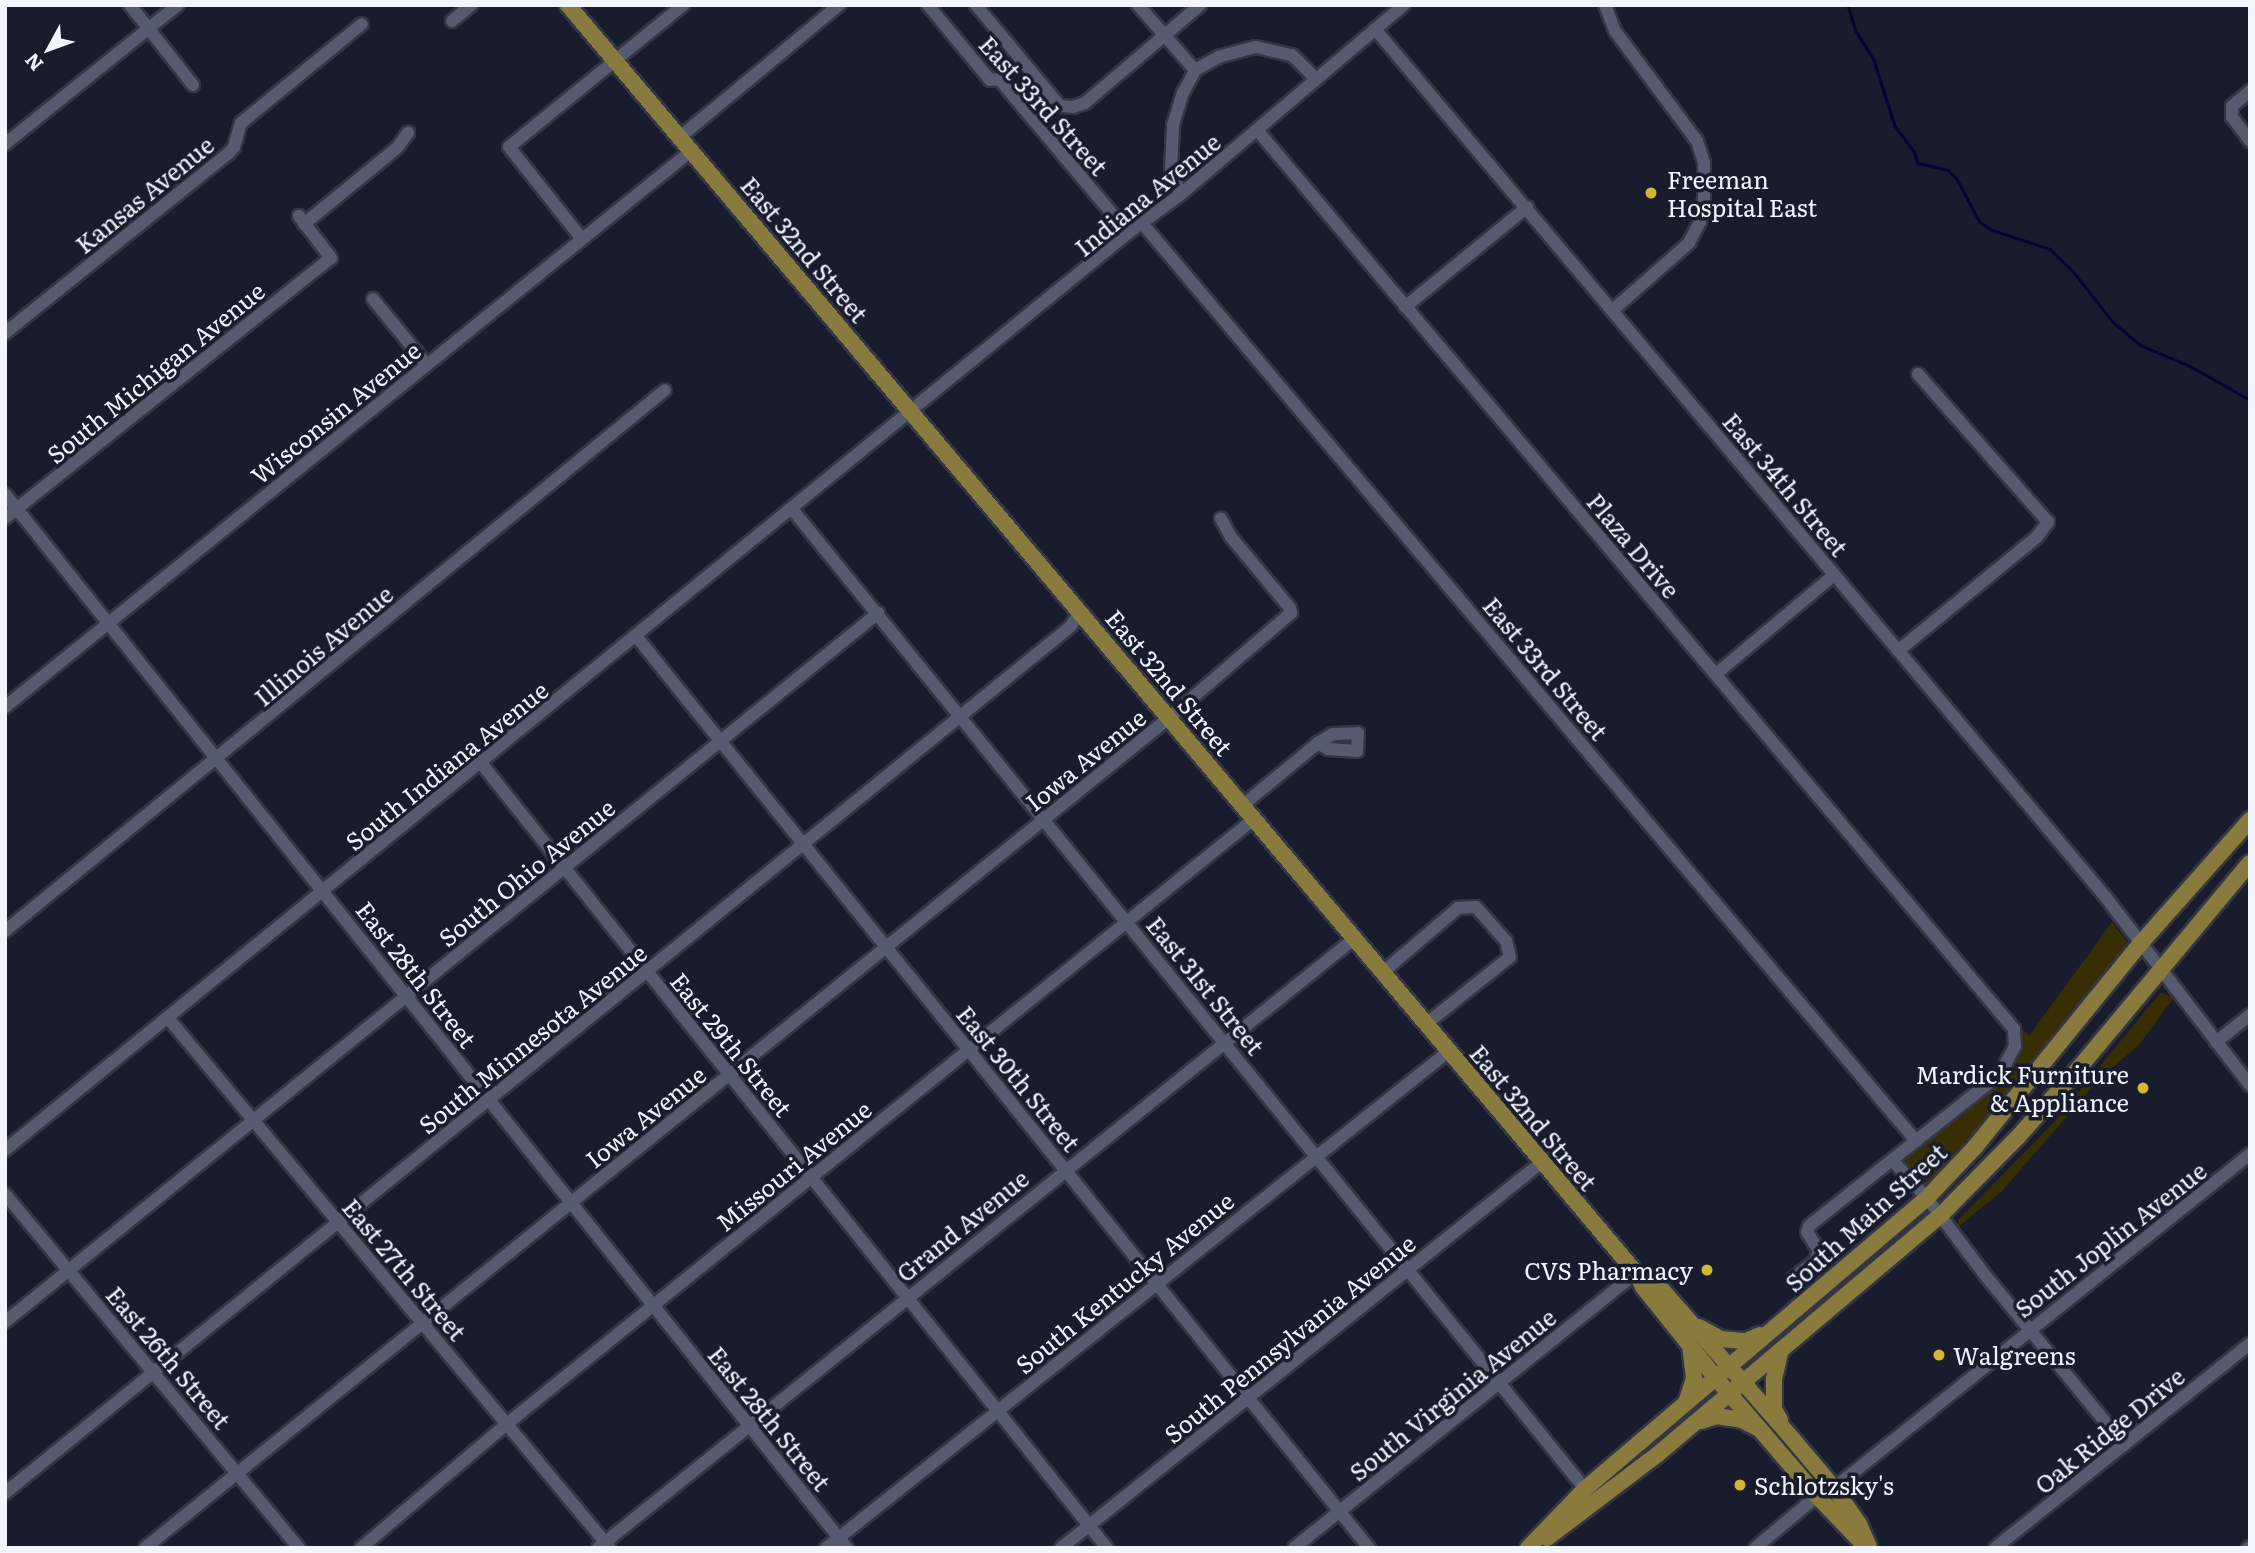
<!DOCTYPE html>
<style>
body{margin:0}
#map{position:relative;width:2255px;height:1553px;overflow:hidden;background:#191c2c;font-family:Literata,serif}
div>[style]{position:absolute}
.green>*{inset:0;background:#382e03}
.stream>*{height:2.5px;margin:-1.25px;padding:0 1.25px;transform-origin:1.25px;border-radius:1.25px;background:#070431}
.roads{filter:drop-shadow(2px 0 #343643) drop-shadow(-2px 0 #343643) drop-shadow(0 2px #343643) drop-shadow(0 -2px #343643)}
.minor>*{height:12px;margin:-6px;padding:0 6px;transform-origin:6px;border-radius:6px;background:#575b6f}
.major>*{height:16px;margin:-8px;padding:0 8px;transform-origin:8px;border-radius:8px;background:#897b3e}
.dots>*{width:19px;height:19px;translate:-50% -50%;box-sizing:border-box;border:4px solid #191c2c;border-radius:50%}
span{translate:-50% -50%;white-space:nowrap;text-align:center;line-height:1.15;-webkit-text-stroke:7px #191c2c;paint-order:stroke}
.street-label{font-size:24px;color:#f2f4fe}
.poi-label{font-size:24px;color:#f2f4fe}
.left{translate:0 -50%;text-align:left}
.right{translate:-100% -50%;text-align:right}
.frame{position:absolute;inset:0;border:7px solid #f2f4fe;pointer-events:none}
.north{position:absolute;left:14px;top:14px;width:70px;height:70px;-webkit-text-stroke:5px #191c2c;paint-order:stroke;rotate:229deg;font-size:19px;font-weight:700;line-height:28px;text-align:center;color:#f2f4fe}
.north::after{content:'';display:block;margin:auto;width:24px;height:32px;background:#f2f4fe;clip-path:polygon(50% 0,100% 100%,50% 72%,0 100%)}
</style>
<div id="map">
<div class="green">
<div style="clip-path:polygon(2112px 922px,2128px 943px,2129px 951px,1983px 1130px,1932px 1185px,1923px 1184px,1908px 1168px,1906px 1159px,1910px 1152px,2006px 1074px,2019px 1052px,2019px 1025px,2029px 1036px)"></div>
<div style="clip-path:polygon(2160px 993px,2174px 997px,2139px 1045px,2101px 1077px,2002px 1191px,1958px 1227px,1958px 1220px,2054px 1122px)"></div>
</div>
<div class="stream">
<div style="left:1848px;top:5px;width:27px;rotate:73deg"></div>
<div style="left:1856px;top:31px;width:34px;rotate:58deg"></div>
<div style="left:1874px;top:60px;width:69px;rotate:72.3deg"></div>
<div style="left:1895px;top:126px;width:31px;rotate:53deg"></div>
<div style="left:1914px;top:151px;width:13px;rotate:72deg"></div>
<div style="left:1918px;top:163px;width:31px;rotate:13deg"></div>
<div style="left:1948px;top:170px;width:13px;rotate:45deg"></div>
<div style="left:1957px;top:179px;width:49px;rotate:61.9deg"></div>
<div style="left:1980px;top:222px;width:14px;rotate:34deg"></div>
<div style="left:1992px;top:230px;width:61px;rotate:18.1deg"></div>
<div style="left:2050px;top:249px;width:30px;rotate:44deg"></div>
<div style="left:2072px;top:270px;width:66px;rotate:51.7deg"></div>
<div style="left:2113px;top:322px;width:35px;rotate:40deg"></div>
<div style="left:2140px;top:345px;width:56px;rotate:22.9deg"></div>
<div style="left:2192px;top:367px;width:67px;rotate:29.6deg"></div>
</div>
<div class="roads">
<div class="minor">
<div style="left:130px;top:5px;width:102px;rotate:51.8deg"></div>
<div style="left:928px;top:5px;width:97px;rotate:50.4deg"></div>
<div style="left:990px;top:80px;width:9px;rotate:-6deg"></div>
<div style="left:999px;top:79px;width:201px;rotate:50deg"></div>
<div style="left:976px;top:5px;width:131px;rotate:50.3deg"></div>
<div style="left:1060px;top:106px;width:13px;rotate:4deg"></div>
<div style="left:1073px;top:107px;width:13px;rotate:-18deg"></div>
<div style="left:1085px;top:103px;width:151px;rotate:-40.4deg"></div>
<div style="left:1138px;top:5px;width:86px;rotate:48.8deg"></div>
<div style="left:1605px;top:5px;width:28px;rotate:69deg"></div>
<div style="left:1615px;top:31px;width:137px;rotate:53.3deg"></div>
<div style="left:1697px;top:141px;width:23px;rotate:72deg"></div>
<div style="left:1704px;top:163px;width:36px;rotate:90deg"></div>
<div style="left:1704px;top:199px;width:23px;rotate:100deg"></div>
<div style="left:1700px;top:222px;width:24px;rotate:118deg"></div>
<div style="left:1689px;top:243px;width:101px;rotate:138.6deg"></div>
<div style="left:452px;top:21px;width:25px;rotate:-40deg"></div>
<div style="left:1375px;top:29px;width:1132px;rotate:49.91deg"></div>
<div style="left:2104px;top:895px;width:240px;rotate:52.5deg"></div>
<div style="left:2250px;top:91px;width:23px;rotate:140deg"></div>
<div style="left:2232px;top:106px;width:11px;rotate:90deg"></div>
<div style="left:2232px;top:117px;width:30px;rotate:53deg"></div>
<div style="left:1258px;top:131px;width:1174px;rotate:49.91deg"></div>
<div style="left:2014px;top:1029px;width:17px;rotate:87deg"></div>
<div style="left:2015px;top:1046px;width:32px;rotate:118deg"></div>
<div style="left:2000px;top:1074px;width:244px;rotate:141.5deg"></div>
<div style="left:1809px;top:1226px;width:6px;rotate:108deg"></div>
<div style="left:1807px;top:1232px;width:22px;rotate:58deg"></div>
<div style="left:1819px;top:1251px;width:11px;rotate:112deg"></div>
<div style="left:1815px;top:1261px;width:28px;rotate:142deg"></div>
<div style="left:680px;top:137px;width:207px;rotate:-39.7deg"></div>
<div style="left:5px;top:144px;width:222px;rotate:-38.8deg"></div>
<div style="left:1181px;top:194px;width:25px;rotate:-113deg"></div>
<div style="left:1171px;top:171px;width:46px;rotate:-87.5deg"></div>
<div style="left:1173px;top:125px;width:34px;rotate:-73deg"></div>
<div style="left:1183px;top:93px;width:26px;rotate:-62deg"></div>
<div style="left:1195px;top:70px;width:26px;rotate:-29deg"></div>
<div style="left:1218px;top:57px;width:39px;rotate:-15deg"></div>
<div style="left:1256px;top:47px;width:37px;rotate:13deg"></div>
<div style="left:1292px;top:55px;width:33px;rotate:45deg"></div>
<div style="left:1142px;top:223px;width:1201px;rotate:49.86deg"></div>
<div style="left:304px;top:224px;width:120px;rotate:-39.3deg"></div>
<div style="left:397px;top:148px;width:19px;rotate:-54deg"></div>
<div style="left:582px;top:239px;width:117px;rotate:-128.4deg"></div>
<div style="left:509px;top:147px;width:225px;rotate:-39.2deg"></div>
<div style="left:373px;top:299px;width:85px;rotate:50.7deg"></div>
<div style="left:1405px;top:307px;width:158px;rotate:-39.3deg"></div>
<div style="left:5px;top:333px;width:287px;rotate:-38.8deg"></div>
<div style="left:229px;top:153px;width:8px;rotate:-50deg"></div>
<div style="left:234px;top:147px;width:25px;rotate:-74deg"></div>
<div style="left:241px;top:123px;width:156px;rotate:-39.3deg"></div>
<div style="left:5px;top:494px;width:1349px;rotate:51.38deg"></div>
<div style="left:792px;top:509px;width:1261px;rotate:51.02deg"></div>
<div style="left:5px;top:518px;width:417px;rotate:-38.6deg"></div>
<div style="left:331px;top:258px;width:53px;rotate:-127.3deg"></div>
<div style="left:636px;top:636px;width:1170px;rotate:51.21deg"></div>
<div style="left:1898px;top:651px;width:180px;rotate:-39.4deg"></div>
<div style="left:2037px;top:537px;width:19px;rotate:-54deg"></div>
<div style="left:2048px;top:522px;width:197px;rotate:-131.3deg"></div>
<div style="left:1716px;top:674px;width:154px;rotate:-40deg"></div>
<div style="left:5px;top:707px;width:884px;rotate:-39.03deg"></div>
<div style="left:1358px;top:733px;width:18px;rotate:93deg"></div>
<div style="left:1357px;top:751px;width:29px;rotate:-176deg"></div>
<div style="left:1328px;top:749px;width:12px;rotate:-149deg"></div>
<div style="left:1318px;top:743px;width:17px;rotate:-31deg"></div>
<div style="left:1333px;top:734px;width:25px;rotate:-2deg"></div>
<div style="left:481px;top:763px;width:1004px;rotate:51.43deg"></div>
<div style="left:1243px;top:805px;width:97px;rotate:-39.6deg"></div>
<div style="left:5px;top:931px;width:853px;rotate:-39.34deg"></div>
<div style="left:1383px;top:972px;width:99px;rotate:-40.5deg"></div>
<div style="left:1458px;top:908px;width:18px;rotate:-3deg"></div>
<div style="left:1476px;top:907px;width:45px;rotate:48.6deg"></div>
<div style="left:1506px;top:941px;width:16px;rotate:76deg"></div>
<div style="left:1510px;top:957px;width:107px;rotate:141.4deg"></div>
<div style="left:168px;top:1018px;width:689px;rotate:50.18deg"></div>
<div style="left:2216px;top:1042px;width:43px;rotate:-38.5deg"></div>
<div style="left:5px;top:1150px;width:1450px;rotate:-39.23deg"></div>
<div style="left:1128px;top:233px;width:66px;rotate:-36.3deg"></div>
<div style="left:1181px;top:194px;width:292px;rotate:-40.3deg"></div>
<div style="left:1892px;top:1160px;width:52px;rotate:47.4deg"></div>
<div style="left:1927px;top:1198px;width:96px;rotate:53deg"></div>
<div style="left:1985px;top:1275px;width:220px;rotate:50.7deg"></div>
<div style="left:5px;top:1194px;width:460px;rotate:50.3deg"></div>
<div style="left:5px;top:1322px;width:1125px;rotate:-39.08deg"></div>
<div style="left:1834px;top:1488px;width:533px;rotate:-38.76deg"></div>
<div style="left:5px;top:1493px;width:1374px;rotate:-39.12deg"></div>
<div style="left:1071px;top:626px;width:17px;rotate:-59deg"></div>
<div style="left:145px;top:1548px;width:1320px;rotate:-39.03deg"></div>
<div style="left:1170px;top:717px;width:160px;rotate:-40.7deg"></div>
<div style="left:1291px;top:613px;width:5px;rotate:-101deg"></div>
<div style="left:1290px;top:608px;width:92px;rotate:-129.7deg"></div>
<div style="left:1231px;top:537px;width:21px;rotate:-119deg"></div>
<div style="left:361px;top:1548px;width:193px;rotate:-40.4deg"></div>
<div style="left:508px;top:1423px;width:960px;rotate:-39deg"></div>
<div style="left:598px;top:1548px;width:972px;rotate:-38.86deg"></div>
<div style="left:826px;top:1548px;width:797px;rotate:-38.58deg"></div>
<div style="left:1061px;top:1548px;width:617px;rotate:-38.75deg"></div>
<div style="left:1294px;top:1548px;width:439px;rotate:-38.8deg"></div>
<div style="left:1755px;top:1548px;width:81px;rotate:-40deg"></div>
<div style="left:1995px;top:1548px;width:327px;rotate:-38.7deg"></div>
<div style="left:2248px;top:1548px;width:2px;rotate:-27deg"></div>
</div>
<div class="major">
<div style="left:568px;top:5px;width:1658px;rotate:49.89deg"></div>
<div style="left:1636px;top:1273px;width:16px;rotate:63deg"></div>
<div style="left:1643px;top:1287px;width:117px;rotate:51.3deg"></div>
<div style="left:1716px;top:1378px;width:155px;rotate:49.4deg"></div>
<div style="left:1817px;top:1496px;width:72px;rotate:46.1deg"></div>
<div style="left:1636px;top:1273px;width:24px;rotate:28deg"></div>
<div style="left:1657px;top:1284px;width:202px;rotate:48.8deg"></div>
<div style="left:1790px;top:1436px;width:68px;rotate:49.8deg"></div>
<div style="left:1834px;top:1488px;width:44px;rotate:55.2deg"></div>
<div style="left:1859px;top:1524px;width:24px;rotate:66deg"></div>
<div style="left:1699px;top:1327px;width:25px;rotate:29deg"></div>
<div style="left:1721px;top:1339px;width:25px;rotate:5deg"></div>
<div style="left:1746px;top:1341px;width:15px;rotate:-23deg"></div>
<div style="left:1687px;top:1400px;width:23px;rotate:-72deg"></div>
<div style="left:1694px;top:1378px;width:31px;rotate:-97deg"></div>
<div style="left:1780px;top:1420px;width:13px;rotate:-119deg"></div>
<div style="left:1774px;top:1409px;width:30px;rotate:-90deg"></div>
<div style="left:1774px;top:1379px;width:27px;rotate:-77deg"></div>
<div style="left:1701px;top:1421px;width:17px;rotate:-17deg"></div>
<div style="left:1717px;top:1416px;width:25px;rotate:9deg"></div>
<div style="left:1742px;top:1420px;width:16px;rotate:27deg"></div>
<div style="left:1547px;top:1538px;width:139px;rotate:-37.1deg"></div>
<div style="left:1658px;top:1454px;width:369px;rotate:-40.2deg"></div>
<div style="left:1940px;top:1216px;width:111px;rotate:-45.4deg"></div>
<div style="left:2018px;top:1137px;width:92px;rotate:-48.5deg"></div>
<div style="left:2079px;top:1068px;width:267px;rotate:-50.2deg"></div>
<div style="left:1528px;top:1548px;width:82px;rotate:-46deg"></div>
<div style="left:1585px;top:1489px;width:449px;rotate:-40.4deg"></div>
<div style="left:1927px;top:1198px;width:70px;rotate:-46.7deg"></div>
<div style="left:1975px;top:1147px;width:262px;rotate:-50.9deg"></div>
<div style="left:2140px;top:944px;width:166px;rotate:-48.4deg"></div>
</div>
</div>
<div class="dots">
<div style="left:1651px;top:193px;background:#d4b635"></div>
<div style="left:2143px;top:1088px;background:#d4b635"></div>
<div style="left:1707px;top:1270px;background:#d4b635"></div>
<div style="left:1939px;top:1355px;background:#d4b635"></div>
<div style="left:1740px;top:1485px;background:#d4b635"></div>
</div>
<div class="street-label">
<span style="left:1044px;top:105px;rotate:48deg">East 33rd Street</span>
<span style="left:144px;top:194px;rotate:-39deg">Kansas Avenue</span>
<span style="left:1147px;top:194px;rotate:-39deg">Indiana Avenue</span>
<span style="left:805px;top:249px;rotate:50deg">East 32nd Street</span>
<span style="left:155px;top:372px;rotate:-39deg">South Michigan Avenue</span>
<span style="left:335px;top:412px;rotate:-39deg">Wisconsin Avenue</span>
<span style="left:1786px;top:484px;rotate:50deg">East 34th Street</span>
<span style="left:1634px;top:545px;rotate:50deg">Plaza Drive</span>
<span style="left:323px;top:645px;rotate:-40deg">Illinois Avenue</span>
<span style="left:1546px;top:668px;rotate:50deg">East 33rd Street</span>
<span style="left:1170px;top:682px;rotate:50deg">East 32nd Street</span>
<span style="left:1085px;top:759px;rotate:-39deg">Iowa Avenue</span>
<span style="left:446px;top:765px;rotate:-39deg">South Indiana Avenue</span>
<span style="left:526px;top:872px;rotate:-39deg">South Ohio Avenue</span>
<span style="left:417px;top:974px;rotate:52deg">East 28th Street</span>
<span style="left:1206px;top:985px;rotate:51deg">East 31st Street</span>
<span style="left:532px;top:1038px;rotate:-39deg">South Minnesota Avenue</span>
<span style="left:732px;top:1044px;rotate:51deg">East 29th Street</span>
<span style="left:1019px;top:1078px;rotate:51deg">East 30th Street</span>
<span style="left:645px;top:1116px;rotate:-39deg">Iowa Avenue</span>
<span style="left:1534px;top:1117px;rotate:50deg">East 32nd Street</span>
<span style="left:793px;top:1165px;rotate:-39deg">Missouri Avenue</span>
<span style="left:1865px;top:1217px;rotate:-42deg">South Main Street</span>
<span style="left:962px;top:1225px;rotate:-39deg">Grand Avenue</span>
<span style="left:2110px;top:1239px;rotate:-38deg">South Joplin Avenue</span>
<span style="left:405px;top:1269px;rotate:50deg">East 27th Street</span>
<span style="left:1124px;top:1282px;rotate:-39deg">South Kentucky Avenue</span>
<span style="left:1289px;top:1338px;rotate:-39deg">South Pennsylvania Avenue</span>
<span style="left:169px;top:1357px;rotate:50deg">East 26th Street</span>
<span style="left:1452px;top:1394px;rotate:-39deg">South Virginia Avenue</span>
<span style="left:770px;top:1418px;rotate:51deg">East 28th Street</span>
<span style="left:2109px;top:1430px;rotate:-39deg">Oak Ridge Drive</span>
</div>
<div class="poi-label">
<span class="left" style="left:1667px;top:193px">Freeman<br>Hospital East</span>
<span class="right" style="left:2129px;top:1088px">Mardick Furniture<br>&amp; Appliance</span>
<span class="right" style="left:1693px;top:1270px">CVS Pharmacy</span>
<span class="left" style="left:1953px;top:1355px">Walgreens</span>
<span class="left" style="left:1754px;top:1485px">Schlotzsky's</span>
</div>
<div class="frame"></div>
<div class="north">N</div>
</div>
